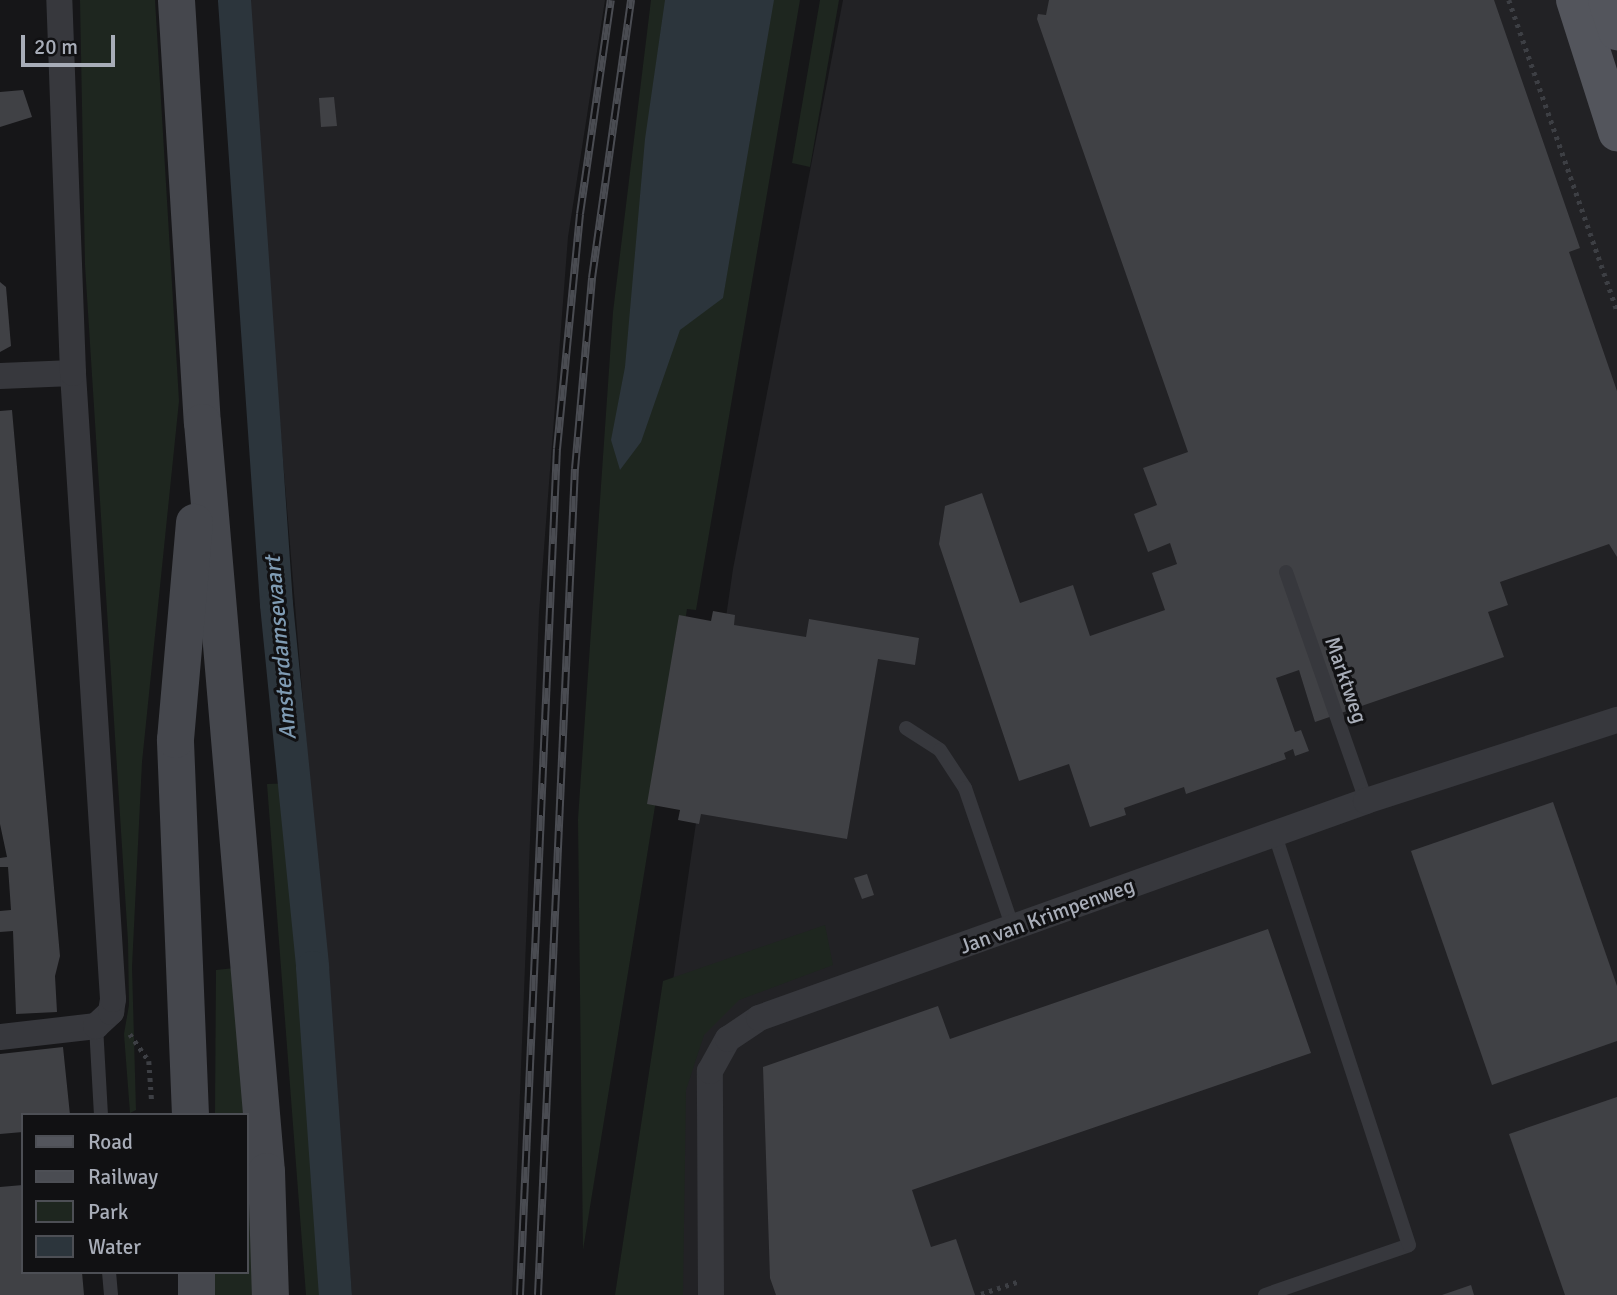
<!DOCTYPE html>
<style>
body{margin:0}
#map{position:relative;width:1617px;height:1295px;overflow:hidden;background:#161618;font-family:Signika,sans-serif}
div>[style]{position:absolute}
.built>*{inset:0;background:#222225}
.green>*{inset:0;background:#1e261f}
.water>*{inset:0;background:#2c353c}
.canal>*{height:33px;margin:-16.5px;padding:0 16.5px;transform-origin:16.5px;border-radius:16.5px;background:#2c353c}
.building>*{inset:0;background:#404145}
.path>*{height:4.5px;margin-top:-2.25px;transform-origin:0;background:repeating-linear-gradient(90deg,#3d3f44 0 3.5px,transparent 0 8.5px)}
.lane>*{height:14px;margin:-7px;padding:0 7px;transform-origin:7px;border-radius:7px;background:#37383d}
.street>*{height:26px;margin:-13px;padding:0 13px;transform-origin:13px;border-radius:13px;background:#37383d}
.secondary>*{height:37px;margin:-18.5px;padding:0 18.5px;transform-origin:18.5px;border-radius:18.5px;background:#45474d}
.primary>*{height:38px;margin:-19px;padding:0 19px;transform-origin:19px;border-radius:19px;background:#53555c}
.rail>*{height:8px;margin-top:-4px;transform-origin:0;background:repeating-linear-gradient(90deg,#111113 0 16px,#4a4c52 0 32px);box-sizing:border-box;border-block:2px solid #4a4c52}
span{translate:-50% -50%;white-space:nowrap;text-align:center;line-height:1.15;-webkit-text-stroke:6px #111113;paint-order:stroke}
.street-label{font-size:21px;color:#a8adb8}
.water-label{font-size:23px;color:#7f9bb3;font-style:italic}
.legend{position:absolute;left:21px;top:1113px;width:228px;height:161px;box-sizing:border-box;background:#111113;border:2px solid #4d4f55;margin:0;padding:9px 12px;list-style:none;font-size:21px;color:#a8adb8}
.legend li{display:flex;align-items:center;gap:14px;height:35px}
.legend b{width:35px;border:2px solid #4d4f55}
.scale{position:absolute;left:21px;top:35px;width:94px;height:32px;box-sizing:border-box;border:4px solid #a8adb8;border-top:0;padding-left:9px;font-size:21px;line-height:24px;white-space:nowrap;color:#a8adb8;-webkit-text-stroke:5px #111113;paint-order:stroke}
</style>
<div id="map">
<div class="built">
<div style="clip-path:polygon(245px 0,605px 0,568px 237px,539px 613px,512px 1295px,352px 1295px)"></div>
<div style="clip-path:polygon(843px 0,1617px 0,1617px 1295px,645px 1295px,661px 1063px,733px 569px)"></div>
</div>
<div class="green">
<div style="clip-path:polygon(80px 0,155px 0,179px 401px,142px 762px,132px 967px,136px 1110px,130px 1113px,124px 1034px,129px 1005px,128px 941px,85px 265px)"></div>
<div style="clip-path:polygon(651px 0,800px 0,696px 610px,687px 609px,583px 1250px,578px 819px,613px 312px)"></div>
<div style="clip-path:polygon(820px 0,839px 0,810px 167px,792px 163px)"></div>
<div style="clip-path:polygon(298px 783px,337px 1295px,306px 1295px,267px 784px)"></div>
<div style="clip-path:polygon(825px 925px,833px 965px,739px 1000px,704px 1035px,686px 1090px,683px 1295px,615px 1295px,663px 981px)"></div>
<div style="clip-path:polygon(235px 968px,246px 1115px,215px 1115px,216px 970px)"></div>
<div style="clip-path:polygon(247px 1122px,254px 1295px,214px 1295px,213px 1272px,247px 1272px)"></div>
</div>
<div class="water">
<div style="clip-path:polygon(665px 0,774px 0,723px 298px,680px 330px,641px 442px,620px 470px,611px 440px,625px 367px,645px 139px)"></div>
</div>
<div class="canal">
<div style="left:234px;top:0;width:605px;rotate:86.02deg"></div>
<div style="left:276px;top:604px;width:365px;rotate:84.3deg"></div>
<div style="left:312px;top:967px;width:329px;rotate:86deg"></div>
</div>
<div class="building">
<div style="clip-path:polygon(1049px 0,1494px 0,1580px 248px,1569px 252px,1617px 391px,1617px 557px,1609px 544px,1500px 582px,1508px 605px,1488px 612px,1504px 657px,1315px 722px,1299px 670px,1276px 678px,1295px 732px,1301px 730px,1309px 751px,1295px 756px,1293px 749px,1284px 753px,1286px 759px,1186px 794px,1184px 787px,1124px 808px,1126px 815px,1090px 827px,1069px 764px,1019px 781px,939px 544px,945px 506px,982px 493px,1020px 603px,1073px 585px,1090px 636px,1165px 610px,1152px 573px,1177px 564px,1170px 543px,1148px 552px,1134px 514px,1157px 505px,1143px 468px,1188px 452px,1037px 19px,1038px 14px,1046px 15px)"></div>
<div style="clip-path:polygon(23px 90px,32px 117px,0 127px,0 92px)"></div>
<div style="clip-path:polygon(334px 97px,337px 126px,321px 127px,319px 98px)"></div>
<div style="clip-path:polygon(0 282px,6px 287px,11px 346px,0 352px)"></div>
<div style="clip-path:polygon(12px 410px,60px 956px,55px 976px,57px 1012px,16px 1014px,13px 931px,0 932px,0 911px,11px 910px,8px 867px,0 867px,0 858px,7px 857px,0 824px,0 411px)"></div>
<div style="clip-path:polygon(713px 611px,735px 615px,734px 625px,806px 637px,809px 619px,919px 638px,915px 665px,878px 659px,847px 839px,701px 814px,699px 824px,678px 820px,680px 810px,647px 804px,679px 615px,711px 621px)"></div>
<div style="clip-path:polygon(1553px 802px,1617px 986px,1617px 1041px,1492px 1085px,1411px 851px)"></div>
<div style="clip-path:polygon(867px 874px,874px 895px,862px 899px,854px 878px)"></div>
<div style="clip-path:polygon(1268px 929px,1311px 1053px,912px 1190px,931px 1247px,956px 1239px,975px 1295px,776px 1295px,770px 1278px,763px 1067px,938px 1006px,950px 1039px)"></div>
<div style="clip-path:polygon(63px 1047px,70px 1115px,23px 1115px,23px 1132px,0 1134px,0 1054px)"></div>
<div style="clip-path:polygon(1617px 1097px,1617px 1295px,1565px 1295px,1509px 1134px)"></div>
<div style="clip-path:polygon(23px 1185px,23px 1272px,82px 1272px,84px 1295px,0 1295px,0 1187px)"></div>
<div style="clip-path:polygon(1471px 1285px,1474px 1295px,1442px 1295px)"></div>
</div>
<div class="path">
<div style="left:1509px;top:0;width:328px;rotate:70.8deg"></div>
<div style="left:130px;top:1034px;width:33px;rotate:55deg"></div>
<div style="left:149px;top:1061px;width:39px;rotate:86deg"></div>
<div style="left:981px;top:1294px;width:41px;rotate:-18.4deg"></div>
</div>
<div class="lane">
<div style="left:1286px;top:572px;width:243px;rotate:70.7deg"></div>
<div style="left:906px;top:728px;width:40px;rotate:32.9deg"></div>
<div style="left:940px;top:750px;width:45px;rotate:56.7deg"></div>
<div style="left:965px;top:788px;width:148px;rotate:71.1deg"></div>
<div style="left:96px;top:1026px;width:89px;rotate:86.8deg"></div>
<div style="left:109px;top:1272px;width:23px;rotate:85deg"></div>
<div style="left:1265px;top:1295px;width:152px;rotate:-19.1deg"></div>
<div style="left:1409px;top:1245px;width:431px;rotate:-108.1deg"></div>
</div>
<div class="street">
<div style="left:0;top:376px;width:73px;rotate:-2.4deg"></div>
<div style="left:0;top:1037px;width:97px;rotate:-6.5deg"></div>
<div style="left:96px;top:1026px;width:21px;rotate:-43deg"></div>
<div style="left:111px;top:1012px;width:13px;rotate:-81deg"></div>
<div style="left:113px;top:999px;width:627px;rotate:-93.66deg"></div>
<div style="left:73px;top:373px;width:373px;rotate:-92.1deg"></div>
<div style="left:711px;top:1295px;width:224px;rotate:-90.3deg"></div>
<div style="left:710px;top:1071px;width:37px;rotate:-61deg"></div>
<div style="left:728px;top:1039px;width:37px;rotate:-34deg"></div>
<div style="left:759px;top:1018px;width:645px;rotate:-19.67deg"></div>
<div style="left:1366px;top:801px;width:264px;rotate:-17.9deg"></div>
</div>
<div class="secondary">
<div style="left:176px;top:0;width:423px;rotate:86.5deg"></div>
<div style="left:202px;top:422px;width:752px;rotate:85.12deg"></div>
<div style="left:266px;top:1171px;width:124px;rotate:88.2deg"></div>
<div style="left:190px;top:1115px;width:376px;rotate:-92.3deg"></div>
<div style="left:175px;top:739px;width:218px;rotate:-85deg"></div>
<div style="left:196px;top:1272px;width:23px;rotate:90deg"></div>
</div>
<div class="primary">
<div style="left:1575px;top:0;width:139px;rotate:72.3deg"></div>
<div style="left:1607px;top:0;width:33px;rotate:72deg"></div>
</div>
<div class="rail">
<div style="left:520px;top:1295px;width:847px;rotate:-87.5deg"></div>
<div style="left:557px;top:449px;width:236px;rotate:-84.4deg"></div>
<div style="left:580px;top:214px;width:216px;rotate:-81.8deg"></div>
<div style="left:538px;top:1295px;width:827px;rotate:-87.44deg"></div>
<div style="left:575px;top:469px;width:192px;rotate:-84.9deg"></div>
<div style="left:592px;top:278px;width:281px;rotate:-82deg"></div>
</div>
<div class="street-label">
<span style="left:1346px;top:680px;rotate:71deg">Marktweg</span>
<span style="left:1047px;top:916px;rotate:-20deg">Jan van Krimpenweg</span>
</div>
<div class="water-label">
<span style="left:281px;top:648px;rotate:-95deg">Amsterdamsevaart</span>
</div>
<ul class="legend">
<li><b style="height:9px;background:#53555c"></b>Road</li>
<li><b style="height:9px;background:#4a4c52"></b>Railway</li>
<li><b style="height:19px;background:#1e261f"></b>Park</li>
<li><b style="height:19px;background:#2c353c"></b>Water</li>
</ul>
<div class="scale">20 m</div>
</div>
